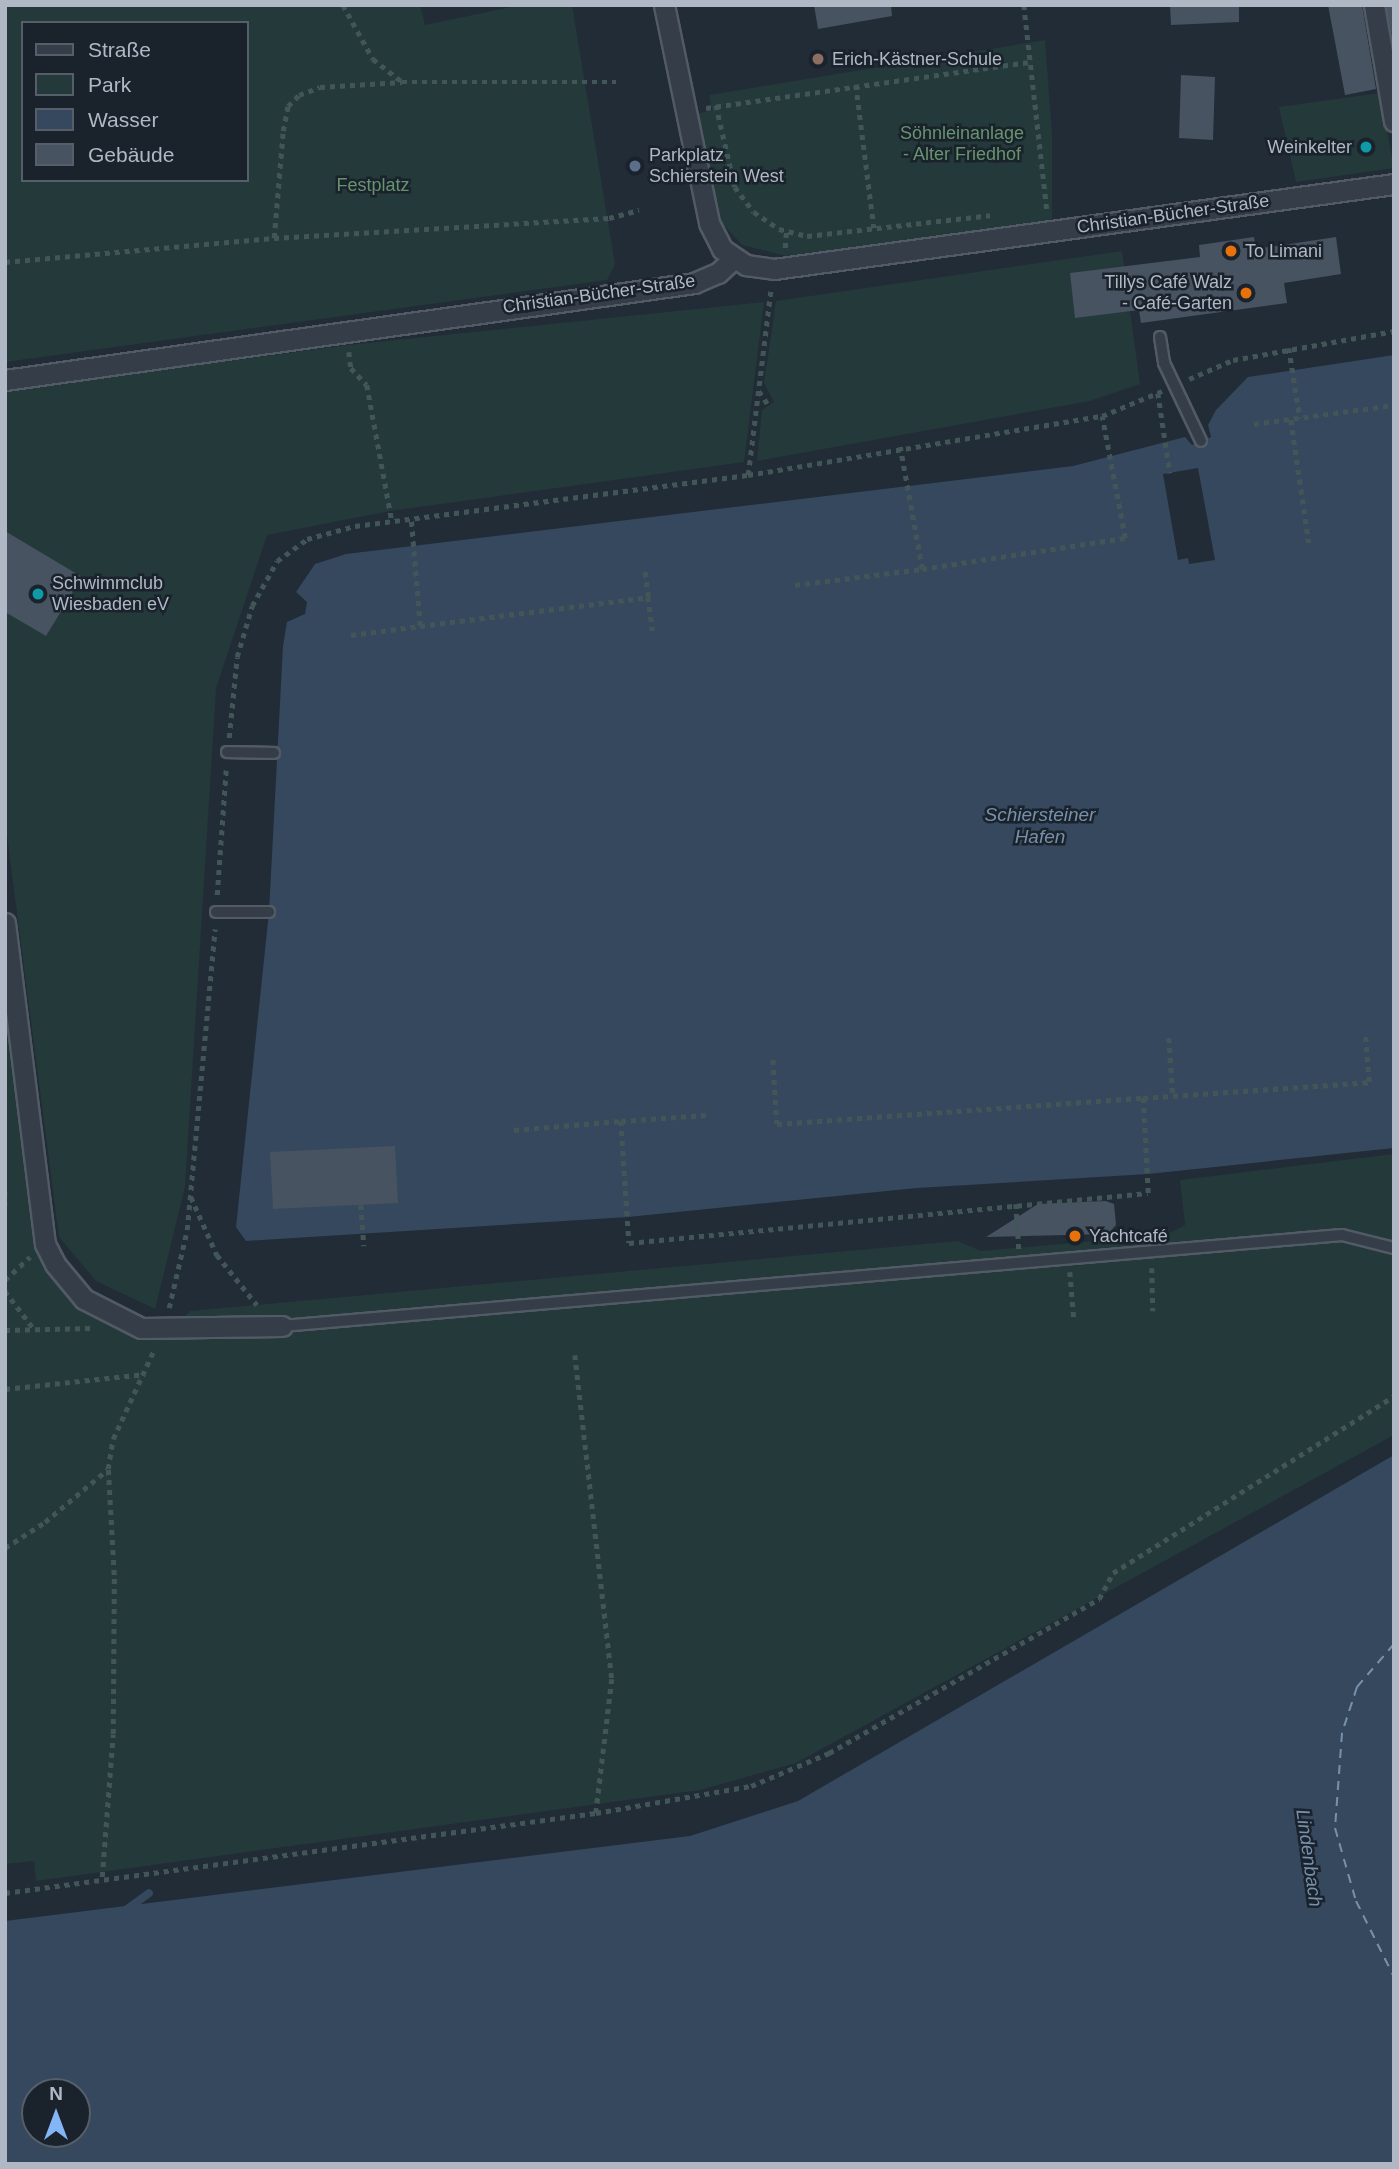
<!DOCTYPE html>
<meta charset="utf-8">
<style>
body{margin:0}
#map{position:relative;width:1399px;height:2169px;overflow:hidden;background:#212c37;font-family:Helvetica,sans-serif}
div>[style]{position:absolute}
.green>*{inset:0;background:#243939}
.water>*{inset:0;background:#35485e}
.pier>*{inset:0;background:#212c37}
.stream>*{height:8px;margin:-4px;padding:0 4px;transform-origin:4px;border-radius:4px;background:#35485e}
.ferry>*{height:2px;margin-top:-1px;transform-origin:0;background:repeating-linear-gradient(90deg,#7790ac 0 9px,transparent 0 16px)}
.building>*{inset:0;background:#475361}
.path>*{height:4.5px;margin-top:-2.25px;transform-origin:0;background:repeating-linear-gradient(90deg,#425657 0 5px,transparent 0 10px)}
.roads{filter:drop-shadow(2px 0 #525b65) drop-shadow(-2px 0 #525b65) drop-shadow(0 2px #525b65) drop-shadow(0 -2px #525b65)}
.service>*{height:10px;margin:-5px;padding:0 5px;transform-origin:5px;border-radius:5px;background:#343d48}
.minor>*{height:19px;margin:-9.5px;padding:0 9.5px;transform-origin:9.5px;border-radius:9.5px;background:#343d48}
.dots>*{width:19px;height:19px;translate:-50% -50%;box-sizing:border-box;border:4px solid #1a222c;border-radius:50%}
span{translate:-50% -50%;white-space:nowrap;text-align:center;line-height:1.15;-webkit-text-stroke:5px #1a222c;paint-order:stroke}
.poi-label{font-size:18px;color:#afb8c4}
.left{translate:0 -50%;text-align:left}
.right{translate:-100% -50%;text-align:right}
.park-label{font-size:18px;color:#67946f}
.street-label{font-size:18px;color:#afb8c4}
.water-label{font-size:19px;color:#7790ac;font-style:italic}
.frame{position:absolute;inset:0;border:7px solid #afb8c4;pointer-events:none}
.legend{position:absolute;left:21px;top:21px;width:228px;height:161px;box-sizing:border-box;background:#1a222c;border:2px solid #565e69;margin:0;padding:9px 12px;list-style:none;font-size:21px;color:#afb8c4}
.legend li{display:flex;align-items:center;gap:14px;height:35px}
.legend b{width:35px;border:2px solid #565e69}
.north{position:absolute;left:21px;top:2078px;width:70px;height:70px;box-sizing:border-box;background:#1a222c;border:2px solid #565e69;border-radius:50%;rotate:0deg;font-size:19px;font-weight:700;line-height:28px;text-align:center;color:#afb8c4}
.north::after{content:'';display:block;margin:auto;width:24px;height:32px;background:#84b5f4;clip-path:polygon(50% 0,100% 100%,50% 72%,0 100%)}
</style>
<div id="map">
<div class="green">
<div style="clip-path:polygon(evenodd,5px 5px,420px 5px,425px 25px,521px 5px,572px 5px,615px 264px,607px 280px,5px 362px,5px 5px,23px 23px,247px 23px,247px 180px,23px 180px,23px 23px)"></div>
<div style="clip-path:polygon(1045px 40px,1052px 134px,1052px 222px,786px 256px,742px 245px,722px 223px,696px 114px,712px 110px,709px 95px)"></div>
<div style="clip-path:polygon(1380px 93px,1394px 168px,1296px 182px,1279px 107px)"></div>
<div style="clip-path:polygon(1122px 251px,1140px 384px,1090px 401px,757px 461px,762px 410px,774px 402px,764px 383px,776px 301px)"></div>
<div style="clip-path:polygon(764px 302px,744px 462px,390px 511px,267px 535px,216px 688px,185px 1187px,155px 1309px,96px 1281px,59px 1237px,5px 820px,5px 391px,348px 345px)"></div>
<div style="clip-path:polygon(5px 997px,56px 1280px,166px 1335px,190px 1311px,958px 1241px,981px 1251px,1166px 1235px,1185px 1225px,1180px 1180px,1394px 1154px,1394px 1435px,796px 1763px,700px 1790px,36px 1881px,34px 1861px,5px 1864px)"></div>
</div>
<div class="water">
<div style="clip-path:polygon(1394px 355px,1394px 1148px,1148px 1174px,917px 1188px,628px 1217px,246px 1241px,236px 1227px,269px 912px,283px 646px,287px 622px,305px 614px,307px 602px,296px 592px,315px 564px,346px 554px,1073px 466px,1185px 437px,1192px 445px,1211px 437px,1208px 425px,1216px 410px,1248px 377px)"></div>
<div style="clip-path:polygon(evenodd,1394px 1455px,1394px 2164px,5px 2164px,5px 1921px,690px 1836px,798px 1801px,1394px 1455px,35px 2092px,77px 2092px,77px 2134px,35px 2134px,35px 2092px)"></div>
</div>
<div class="pier">
<div style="clip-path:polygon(1198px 468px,1215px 560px,1189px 564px,1188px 558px,1178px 560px,1163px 474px)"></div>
</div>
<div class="stream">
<div style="left:123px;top:1912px;width:32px;rotate:-36deg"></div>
</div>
<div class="ferry">
<div style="left:1394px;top:1644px;width:57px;rotate:130.7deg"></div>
<div style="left:1357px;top:1687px;width:48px;rotate:108.1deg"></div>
<div style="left:1342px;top:1733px;width:95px;rotate:94.2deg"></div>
<div style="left:1335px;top:1828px;width:76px;rotate:74deg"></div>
<div style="left:1356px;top:1901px;width:85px;rotate:63.4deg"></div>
</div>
<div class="building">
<div style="clip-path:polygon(814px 5px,891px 5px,892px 16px,818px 29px)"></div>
<div style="clip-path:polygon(1170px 5px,1239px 5px,1239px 22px,1171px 25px)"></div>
<div style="clip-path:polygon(1328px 5px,1362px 5px,1376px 89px,1345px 95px)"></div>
<div style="clip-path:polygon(1386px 5px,1394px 5px,1394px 47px)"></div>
<div style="clip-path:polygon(1181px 75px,1215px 77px,1213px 140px,1179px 138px)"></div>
<div style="clip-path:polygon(1254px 237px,1256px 249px,1336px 237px,1341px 274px,1284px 283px,1287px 303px,1141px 323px,1139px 310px,1075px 318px,1070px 273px,1200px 257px,1199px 245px)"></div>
<div style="clip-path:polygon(5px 531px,82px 577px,46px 636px,5px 612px)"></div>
<div style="clip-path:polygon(395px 1146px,398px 1203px,273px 1209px,270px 1152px)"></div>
<div style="clip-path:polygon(1106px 1201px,1114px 1204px,1116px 1225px,1108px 1234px,986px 1237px,1038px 1204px)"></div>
</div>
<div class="path">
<div style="left:343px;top:5px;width:62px;rotate:60.9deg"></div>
<div style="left:373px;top:59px;width:37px;rotate:38deg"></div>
<div style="left:1024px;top:5px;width:205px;rotate:83.6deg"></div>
<div style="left:856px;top:85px;width:144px;rotate:82.8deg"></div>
<div style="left:716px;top:105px;width:84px;rotate:77deg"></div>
<div style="left:735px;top:187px;width:31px;rotate:53deg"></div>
<div style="left:754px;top:212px;width:30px;rotate:34deg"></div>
<div style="left:779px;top:229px;width:29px;rotate:14deg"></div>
<div style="left:807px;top:236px;width:184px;rotate:-6.5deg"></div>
<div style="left:706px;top:108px;width:325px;rotate:-8.1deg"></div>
<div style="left:274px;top:238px;width:107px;rotate:-85.2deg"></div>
<div style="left:283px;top:131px;width:25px;rotate:-79deg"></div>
<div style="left:288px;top:106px;width:16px;rotate:-45deg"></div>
<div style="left:299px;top:95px;width:22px;rotate:-21deg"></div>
<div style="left:320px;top:87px;width:82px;rotate:-3.5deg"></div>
<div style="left:402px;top:82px;width:214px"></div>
<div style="left:785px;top:248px;width:16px;rotate:-86deg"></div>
<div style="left:5px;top:262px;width:270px;rotate:-5.1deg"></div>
<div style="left:274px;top:238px;width:336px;rotate:-3.4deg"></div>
<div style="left:609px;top:218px;width:31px;rotate:-15deg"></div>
<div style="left:1289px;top:348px;width:71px;rotate:81.1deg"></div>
<div style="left:349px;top:352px;width:16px;rotate:83deg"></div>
<div style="left:351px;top:368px;width:23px;rotate:47deg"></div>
<div style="left:367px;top:385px;width:138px;rotate:79.6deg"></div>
<div style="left:1189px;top:379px;width:48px;rotate:-23.4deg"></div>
<div style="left:1233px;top:360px;width:164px;rotate:-10.2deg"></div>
<div style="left:759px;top:391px;width:18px;rotate:56deg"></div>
<div style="left:1158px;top:393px;width:81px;rotate:81.5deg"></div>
<div style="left:1291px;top:420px;width:124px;rotate:81.7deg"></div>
<div style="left:1254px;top:424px;width:141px;rotate:-7.7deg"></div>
<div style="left:748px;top:475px;width:188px;rotate:-83deg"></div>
<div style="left:922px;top:569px;width:205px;rotate:-8.7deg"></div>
<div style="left:1125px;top:538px;width:124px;rotate:-100.7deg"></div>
<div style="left:795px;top:585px;width:128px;rotate:-7.2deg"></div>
<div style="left:922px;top:569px;width:124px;rotate:-100.2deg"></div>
<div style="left:648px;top:597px;width:34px;rotate:82deg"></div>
<div style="left:420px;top:626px;width:230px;rotate:-7.2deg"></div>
<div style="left:648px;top:597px;width:26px;rotate:-97deg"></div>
<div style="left:351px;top:635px;width:70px;rotate:-7.4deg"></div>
<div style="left:420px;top:626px;width:107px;rotate:-94.8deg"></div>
<div style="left:229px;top:738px;width:81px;rotate:-84.4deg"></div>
<div style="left:237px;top:657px;width:53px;rotate:-73.6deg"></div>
<div style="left:252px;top:606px;width:51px;rotate:-60.9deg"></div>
<div style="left:277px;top:561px;width:37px;rotate:-36deg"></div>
<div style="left:307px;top:539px;width:50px;rotate:-15.2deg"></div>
<div style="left:355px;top:526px;width:396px;rotate:-7.4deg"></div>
<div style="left:748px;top:475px;width:359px;rotate:-9.5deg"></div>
<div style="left:1102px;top:416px;width:65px;rotate:-22.6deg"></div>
<div style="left:217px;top:895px;width:127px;rotate:-85.9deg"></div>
<div style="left:1169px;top:1038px;width:58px;rotate:86.1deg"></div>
<div style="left:773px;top:1060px;width:64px;rotate:86.4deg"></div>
<div style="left:777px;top:1124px;width:367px;rotate:-4.1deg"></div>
<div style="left:621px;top:1121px;width:85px;rotate:-4deg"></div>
<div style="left:514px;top:1130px;width:107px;rotate:-4.8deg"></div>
<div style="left:621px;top:1121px;width:122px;rotate:86.2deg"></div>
<div style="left:629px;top:1243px;width:521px;rotate:-5.5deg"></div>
<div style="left:1148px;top:1193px;width:95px;rotate:-93deg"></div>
<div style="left:1143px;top:1098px;width:227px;rotate:-4deg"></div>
<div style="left:1369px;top:1082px;width:49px;rotate:-94.7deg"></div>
<div style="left:5px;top:1192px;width:13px;rotate:90deg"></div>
<div style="left:191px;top:1197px;width:64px;rotate:65.9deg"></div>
<div style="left:217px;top:1255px;width:64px;rotate:51.3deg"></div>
<div style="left:1016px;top:1204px;width:45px;rotate:86.2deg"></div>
<div style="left:361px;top:1205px;width:41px;rotate:85.8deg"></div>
<div style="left:1152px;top:1268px;width:43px;rotate:88.7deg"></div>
<div style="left:1070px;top:1272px;width:48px;rotate:85.2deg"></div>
<div style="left:5px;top:1280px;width:34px;rotate:-43deg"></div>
<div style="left:5px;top:1291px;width:48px;rotate:52.7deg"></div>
<div style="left:169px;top:1308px;width:80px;rotate:-77deg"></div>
<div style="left:187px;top:1230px;width:302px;rotate:-84.7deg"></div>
<div style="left:5px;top:1330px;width:86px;rotate:-1.3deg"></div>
<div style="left:575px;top:1355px;width:326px;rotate:83.5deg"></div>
<div style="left:612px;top:1679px;width:135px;rotate:96.8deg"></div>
<div style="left:5px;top:1389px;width:141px;rotate:-6.1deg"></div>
<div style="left:5px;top:1548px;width:48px;rotate:-33deg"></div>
<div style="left:45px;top:1522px;width:81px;rotate:-40deg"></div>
<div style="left:102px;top:1877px;width:143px;rotate:-85.6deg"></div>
<div style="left:113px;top:1734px;width:159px;rotate:-89.6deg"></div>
<div style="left:114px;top:1575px;width:106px;rotate:-93.2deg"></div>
<div style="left:108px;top:1469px;width:30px;rotate:-81deg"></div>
<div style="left:113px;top:1439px;width:98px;rotate:-65.3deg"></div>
<div style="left:5px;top:1893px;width:596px;rotate:-7.71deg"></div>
<div style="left:596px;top:1813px;width:157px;rotate:-9.9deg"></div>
<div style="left:751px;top:1786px;width:85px;rotate:-22.9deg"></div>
<div style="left:829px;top:1753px;width:311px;rotate:-29.7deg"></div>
<div style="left:1099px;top:1599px;width:30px;rotate:-62deg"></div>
<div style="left:1113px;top:1573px;width:332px;rotate:-32.2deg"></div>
</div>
<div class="roads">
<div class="service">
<div style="left:1160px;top:337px;width:26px;rotate:81deg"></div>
<div style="left:1164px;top:363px;width:86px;rotate:64.6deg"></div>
<div style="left:227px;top:752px;width:47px;rotate:1.2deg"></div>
<div style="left:216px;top:912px;width:53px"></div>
<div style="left:282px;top:1326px;width:1064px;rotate:-4.91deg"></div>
<div style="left:1342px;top:1235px;width:54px;rotate:14deg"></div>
</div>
<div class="minor">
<div style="left:664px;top:5px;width:223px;rotate:78.3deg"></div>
<div style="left:709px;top:223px;width:29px;rotate:63deg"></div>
<div style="left:722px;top:249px;width:29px;rotate:34deg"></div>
<div style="left:746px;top:265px;width:28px;rotate:8deg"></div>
<div style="left:774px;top:269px;width:626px;rotate:-7.81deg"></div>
<div style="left:1374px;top:5px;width:118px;rotate:80.2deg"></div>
<div style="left:5px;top:380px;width:696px;rotate:-8.01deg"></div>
<div style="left:694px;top:283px;width:26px;rotate:-23deg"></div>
<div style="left:718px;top:273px;width:21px;rotate:-43deg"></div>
<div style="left:5px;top:923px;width:323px;rotate:82.9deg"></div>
<div style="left:45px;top:1244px;width:22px;rotate:63deg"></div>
<div style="left:55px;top:1264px;width:45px;rotate:50.4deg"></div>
<div style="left:84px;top:1299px;width:64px;rotate:27deg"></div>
<div style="left:141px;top:1328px;width:141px;rotate:-0.8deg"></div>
</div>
</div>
<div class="dots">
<div style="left:818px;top:59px;background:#8d6e63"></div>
<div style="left:1366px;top:147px;background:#0f9aa8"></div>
<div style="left:635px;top:166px;background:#5c6f8a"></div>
<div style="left:1231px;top:251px;background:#e8710a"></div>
<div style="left:1246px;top:293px;background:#e8710a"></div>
<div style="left:38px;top:594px;background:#0f9aa8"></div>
<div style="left:1075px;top:1236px;background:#e8710a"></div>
</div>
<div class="poi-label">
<span class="left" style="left:832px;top:59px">Erich-Kästner-Schule</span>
<span class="right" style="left:1352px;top:147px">Weinkelter</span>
<span class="left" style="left:649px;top:166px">Parkplatz<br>Schierstein West</span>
<span class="left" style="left:1245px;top:251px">To Limani</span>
<span class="right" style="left:1232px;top:293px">Tillys Café Walz<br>- Café-Garten</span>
<span class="left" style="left:52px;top:594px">Schwimmclub<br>Wiesbaden eV</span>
<span class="left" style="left:1089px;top:1236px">Yachtcafé</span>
</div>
<div class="park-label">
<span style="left:962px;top:144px">Söhnleinanlage<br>- Alter Friedhof</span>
<span style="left:373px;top:185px">Festplatz</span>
</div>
<div class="street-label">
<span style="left:1173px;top:214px;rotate:-8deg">Christian-Bücher-Straße</span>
<span style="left:599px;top:294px;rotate:-8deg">Christian-Bücher-Straße</span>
</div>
<div class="water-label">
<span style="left:1040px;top:826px">Schiersteiner<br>Hafen</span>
<span style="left:1309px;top:1858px;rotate:82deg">Lindenbach</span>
</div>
<div class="frame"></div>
<ul class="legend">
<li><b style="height:9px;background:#343d48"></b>Straße</li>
<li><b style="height:19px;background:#243939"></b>Park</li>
<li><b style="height:19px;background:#35485e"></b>Wasser</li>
<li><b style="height:19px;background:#475361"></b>Gebäude</li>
</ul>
<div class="north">N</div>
</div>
